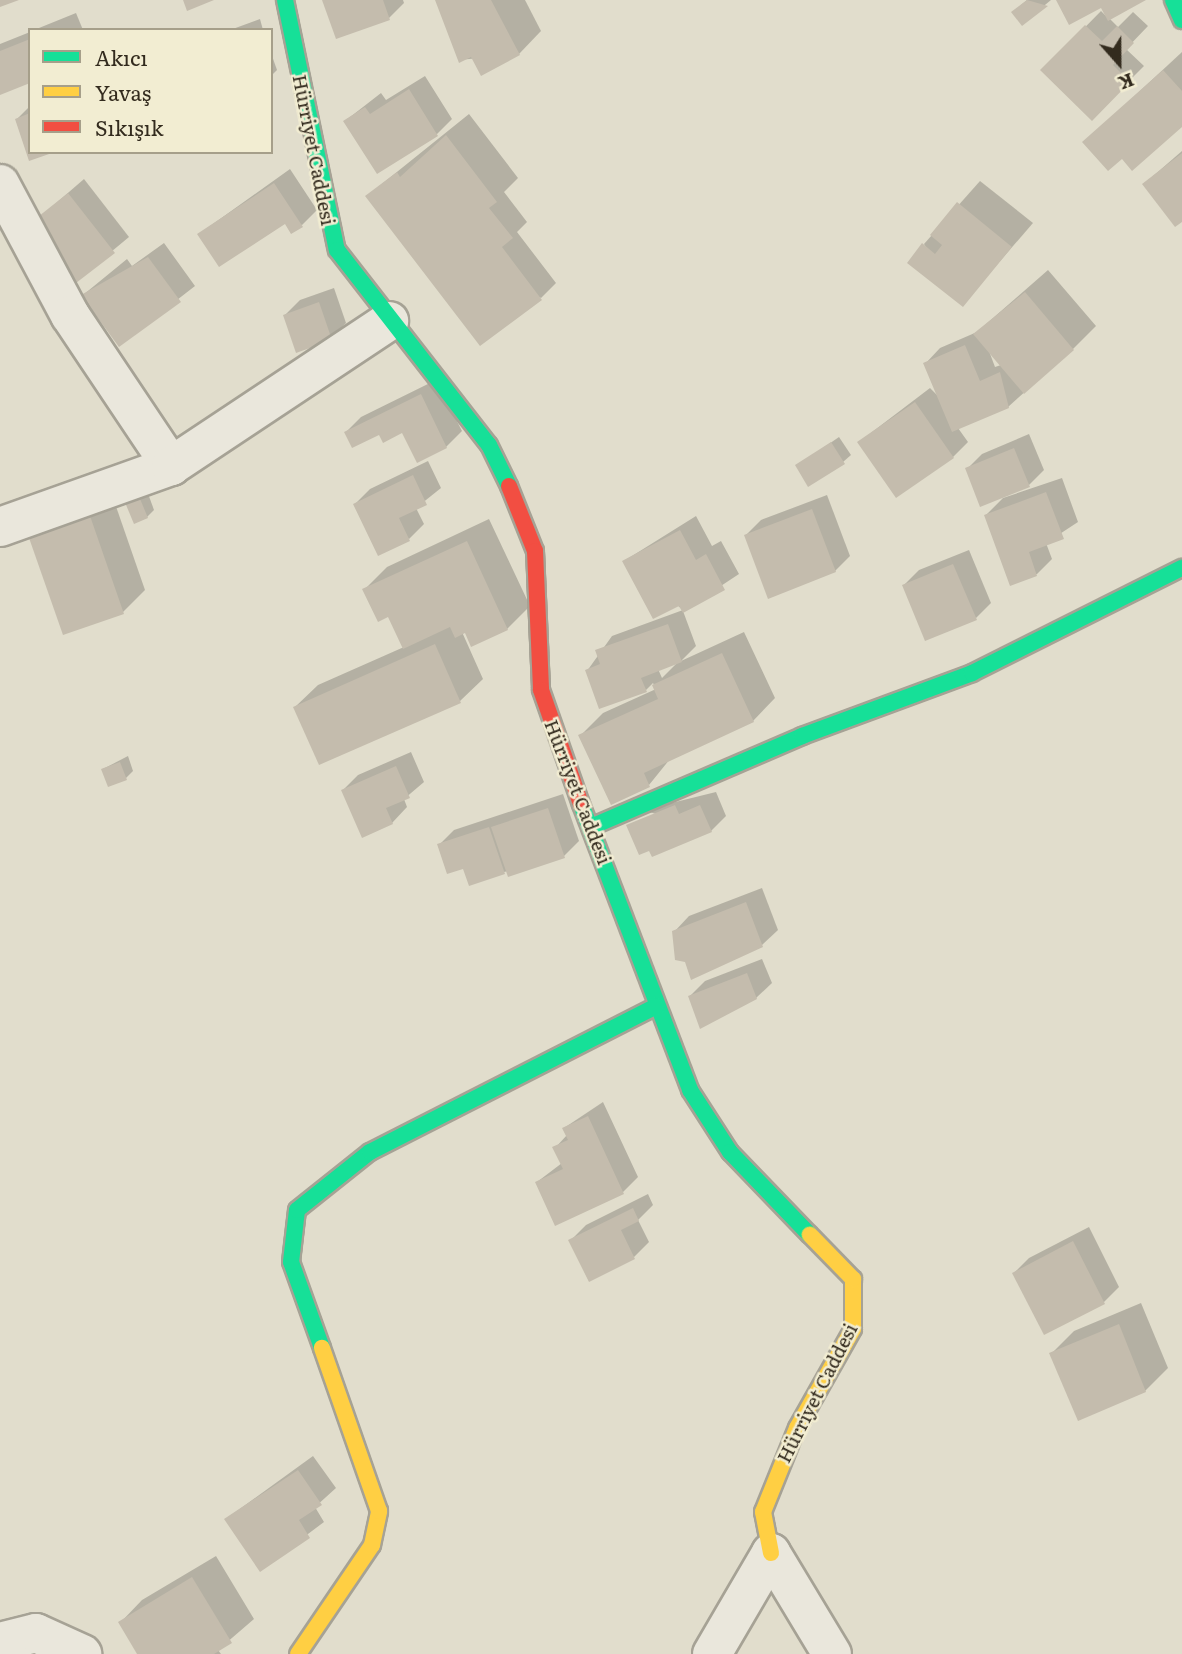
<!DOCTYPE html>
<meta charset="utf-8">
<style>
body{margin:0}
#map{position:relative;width:1182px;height:1654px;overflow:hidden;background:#e1ddcc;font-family:Literata,serif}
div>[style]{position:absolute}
.shadow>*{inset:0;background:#0003}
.building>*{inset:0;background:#c4bcad}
.roads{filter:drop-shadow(2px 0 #a6a295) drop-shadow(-2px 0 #a6a295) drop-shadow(0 2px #a6a295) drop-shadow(0 -2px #a6a295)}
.street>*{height:38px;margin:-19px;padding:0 19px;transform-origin:19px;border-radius:19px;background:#eae7dc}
.fast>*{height:16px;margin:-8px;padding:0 8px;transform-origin:8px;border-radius:8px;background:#16e098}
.slow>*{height:16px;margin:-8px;padding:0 8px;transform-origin:8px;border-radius:8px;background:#ffcf43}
.jam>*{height:16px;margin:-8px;padding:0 8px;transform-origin:8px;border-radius:8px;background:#f24e42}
span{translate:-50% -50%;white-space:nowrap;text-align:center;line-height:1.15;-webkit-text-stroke:5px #f2edd2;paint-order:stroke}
.street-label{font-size:19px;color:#332b1e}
.legend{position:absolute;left:28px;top:28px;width:245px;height:126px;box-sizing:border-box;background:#f2edd2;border:2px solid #a69f8a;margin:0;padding:9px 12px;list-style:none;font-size:21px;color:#332b1e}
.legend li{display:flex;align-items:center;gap:14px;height:35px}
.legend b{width:35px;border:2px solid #a69f8a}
.north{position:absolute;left:1084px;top:28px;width:70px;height:70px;-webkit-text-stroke:5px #f2edd2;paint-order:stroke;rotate:159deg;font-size:19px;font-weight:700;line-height:28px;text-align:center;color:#332b1e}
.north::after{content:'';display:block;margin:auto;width:24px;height:32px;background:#332b1e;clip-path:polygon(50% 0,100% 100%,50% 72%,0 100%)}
</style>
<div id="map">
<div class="shadow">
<div style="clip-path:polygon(324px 0,403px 0,404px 3px,389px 18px)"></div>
<div style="clip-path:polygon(437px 0,525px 0,541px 31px,519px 54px,459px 60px)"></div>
<div style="clip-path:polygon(1027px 0,1051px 0,1022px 24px,1021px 5px)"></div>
<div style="clip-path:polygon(1058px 0,1143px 0,1109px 18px,1118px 27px,1133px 12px,1148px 26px,1126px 49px,1144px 66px,1092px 118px,1043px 70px,1101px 11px,1107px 17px,1102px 6px)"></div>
<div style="clip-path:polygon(76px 13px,83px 30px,34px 30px)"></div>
<div style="clip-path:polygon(260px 19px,263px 30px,230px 30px)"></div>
<div style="clip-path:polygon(30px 32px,30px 81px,0 93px,0 44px)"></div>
<div style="clip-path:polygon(1182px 52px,1182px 124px,1122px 157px,1085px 142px)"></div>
<div style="clip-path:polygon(271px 53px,277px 70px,271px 76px)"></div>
<div style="clip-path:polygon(425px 76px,452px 119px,437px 134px,345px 121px,381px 93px,386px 100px)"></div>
<div style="clip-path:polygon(30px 106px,30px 152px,48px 152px,30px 158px,17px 119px)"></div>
<div style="clip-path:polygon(469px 114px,518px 178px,504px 192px,527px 222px,517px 232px,556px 283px,541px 298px,367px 196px)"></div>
<div style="clip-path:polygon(1182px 151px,1182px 220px,1144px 184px)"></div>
<div style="clip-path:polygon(290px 169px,317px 210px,302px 225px,286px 221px,199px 234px)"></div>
<div style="clip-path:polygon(84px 179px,129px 237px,76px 281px,32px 224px)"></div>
<div style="clip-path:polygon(980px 181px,1033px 223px,962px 305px,924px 244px)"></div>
<div style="clip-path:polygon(164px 243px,195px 286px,119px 345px,83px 295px,127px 259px,132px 266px)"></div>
<div style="clip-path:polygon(evenodd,1048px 270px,1096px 326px,1073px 349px,1008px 407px,958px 428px,968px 442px,953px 457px,859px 442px,930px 388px,939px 397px,925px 364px,940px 348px,977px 332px,1048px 270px,989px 351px,1001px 365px,995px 367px,989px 351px)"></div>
<div style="clip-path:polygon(334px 288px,346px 323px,331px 338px,285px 315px,300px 300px)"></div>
<div style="clip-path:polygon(436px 380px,462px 431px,446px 447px,417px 460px,403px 431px,346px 432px,361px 417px)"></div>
<div style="clip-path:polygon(1029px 434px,1044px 470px,1029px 485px,967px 469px,982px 454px)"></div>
<div style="clip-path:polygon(839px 437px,851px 455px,843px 462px,797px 466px)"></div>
<div style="clip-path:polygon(428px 461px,441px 488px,416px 508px,424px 524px,409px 539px,355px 504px,370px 489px)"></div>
<div style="clip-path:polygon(1062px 478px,1078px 522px,1046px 543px,1052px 559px,1037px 574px,1011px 584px,986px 515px,1003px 498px)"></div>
<div style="clip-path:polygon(146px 488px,154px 510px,147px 517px,126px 500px)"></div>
<div style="clip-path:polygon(111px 492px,145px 590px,123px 612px,52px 513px)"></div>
<div style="clip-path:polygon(827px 495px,850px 556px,835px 571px,746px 535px,761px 520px)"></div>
<div style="clip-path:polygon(evenodd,696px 516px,712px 546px,721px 541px,739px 574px,683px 611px,696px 646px,681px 661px,744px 632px,775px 698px,753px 721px,670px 759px,649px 785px,580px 736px,603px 713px,656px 689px,653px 683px,646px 690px,587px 671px,612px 636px,683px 610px,624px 561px,696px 516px,678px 662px,662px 678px,658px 669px,678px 662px)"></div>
<div style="clip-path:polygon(489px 519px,530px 606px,507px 629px,462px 632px,483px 679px,460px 701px,295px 707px,318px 685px,404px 647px,389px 615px,364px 590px,387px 567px)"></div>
<div style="clip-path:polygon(969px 550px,991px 603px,976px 618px,904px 585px,919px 570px)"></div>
<div style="clip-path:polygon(411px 752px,424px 782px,404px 799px,407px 807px,392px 823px,343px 790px,358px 775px)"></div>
<div style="clip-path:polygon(128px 756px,133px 771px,126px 778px,103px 769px)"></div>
<div style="clip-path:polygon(716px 792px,726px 816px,711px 831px,643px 810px)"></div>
<div style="clip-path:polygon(563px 794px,579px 841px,564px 856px,504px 872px,464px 867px,439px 845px,454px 830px)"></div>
<div style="clip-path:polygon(762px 888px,778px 930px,762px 945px,692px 977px,674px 932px,689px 916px)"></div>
<div style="clip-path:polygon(762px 959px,772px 983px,756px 998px,690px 996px,705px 981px)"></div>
<div style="clip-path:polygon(603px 1102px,638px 1177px,623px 1192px,537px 1182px,562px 1163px,555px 1148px,567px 1135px,564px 1128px)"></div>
<div style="clip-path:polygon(648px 1194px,653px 1205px,638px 1220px,649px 1242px,634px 1257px,571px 1240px,586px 1225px)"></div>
<div style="clip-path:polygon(1089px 1227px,1119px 1287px,1104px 1302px,1045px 1333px,1014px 1273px,1029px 1258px)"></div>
<div style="clip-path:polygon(1141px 1303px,1168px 1368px,1145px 1391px,1079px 1419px,1051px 1354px,1074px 1331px)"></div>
<div style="clip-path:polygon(313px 1456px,336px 1488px,315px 1507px,324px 1522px,260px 1570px,226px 1519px)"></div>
<div style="clip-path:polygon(216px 1556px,254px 1619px,218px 1650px,221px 1654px,139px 1654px,120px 1623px,142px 1600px)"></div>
</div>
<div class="building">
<div style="clip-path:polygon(0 0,19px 0,0 7px)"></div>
<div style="clip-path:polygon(183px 0,214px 0,187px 11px)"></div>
<div style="clip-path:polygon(322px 0,383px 0,390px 20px,336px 39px)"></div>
<div style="clip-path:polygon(435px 0,491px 0,520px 55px,481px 76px,471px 57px,459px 63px)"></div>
<div style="clip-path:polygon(1027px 0,1048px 6px,1022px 26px,1011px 12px)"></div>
<div style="clip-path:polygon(1056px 0,1146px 0,1108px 21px,1101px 8px,1069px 25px)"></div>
<div style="clip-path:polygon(1085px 25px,1102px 41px,1117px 26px,1134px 43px,1113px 65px,1130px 82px,1092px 121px,1040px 70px)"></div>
<div style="clip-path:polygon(30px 39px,30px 83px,0 95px,0 51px)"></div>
<div style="clip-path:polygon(1163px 70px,1182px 91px,1182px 127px,1132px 171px,1122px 159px,1108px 171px,1082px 142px)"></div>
<div style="clip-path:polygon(409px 89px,438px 136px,377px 174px,343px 121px,365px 107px,370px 114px)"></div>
<div style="clip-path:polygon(30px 113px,30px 152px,52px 153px,29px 161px,15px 119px)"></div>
<div style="clip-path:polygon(446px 135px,497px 202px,489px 208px,513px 238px,502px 247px,542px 300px,480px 346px,365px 196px,397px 172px,400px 177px)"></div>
<div style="clip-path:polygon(1182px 153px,1182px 222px,1175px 227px,1142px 184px)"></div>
<div style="clip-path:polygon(274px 183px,303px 227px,291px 234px,285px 224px,219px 267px,197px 234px)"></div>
<div style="clip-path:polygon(68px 193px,115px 253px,76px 283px,29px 224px)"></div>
<div style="clip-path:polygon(957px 202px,1012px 247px,963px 307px,907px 263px,922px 243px,935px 254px,942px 245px,930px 235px)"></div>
<div style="clip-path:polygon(148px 257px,181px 302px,119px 347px,81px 295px)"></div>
<div style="clip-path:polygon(1025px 292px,1074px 350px,1024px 394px,973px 334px)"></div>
<div style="clip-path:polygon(319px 302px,332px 340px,296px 353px,283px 315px)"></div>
<div style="clip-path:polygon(965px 345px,980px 381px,1000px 372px,1009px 408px,952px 432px,923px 363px)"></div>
<div style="clip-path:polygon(421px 394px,447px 448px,417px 463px,402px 433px,383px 443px,379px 435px,352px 448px,344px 432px)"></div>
<div style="clip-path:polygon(915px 402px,954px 458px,896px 498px,857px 442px)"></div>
<div style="clip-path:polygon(831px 442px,845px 464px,808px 487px,795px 465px)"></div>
<div style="clip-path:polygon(1014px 448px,1030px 487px,980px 507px,965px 468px)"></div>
<div style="clip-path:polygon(413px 475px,427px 505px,399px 518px,410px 541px,378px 556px,353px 504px)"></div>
<div style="clip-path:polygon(1046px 492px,1064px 539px,1029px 552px,1037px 576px,1010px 586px,984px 515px)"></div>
<div style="clip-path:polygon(138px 494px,148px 518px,134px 524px,124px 500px)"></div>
<div style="clip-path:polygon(812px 509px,836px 572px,768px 599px,744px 535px)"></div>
<div style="clip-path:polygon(89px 513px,124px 614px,63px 635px,28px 535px)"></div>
<div style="clip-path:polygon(680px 530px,696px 560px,706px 554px,725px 590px,683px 613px,679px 606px,653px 619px,622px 561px)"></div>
<div style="clip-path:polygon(467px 541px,508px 630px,471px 647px,465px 633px,455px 638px,450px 627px,403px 649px,388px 617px,378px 622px,362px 589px)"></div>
<div style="clip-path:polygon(953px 564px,977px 620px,925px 641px,902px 585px)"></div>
<div style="clip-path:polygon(668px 624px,682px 662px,641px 678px,647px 692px,599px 709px,585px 670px,600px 664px,595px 650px)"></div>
<div style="clip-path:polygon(435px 644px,461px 703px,319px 765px,293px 707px)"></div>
<div style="clip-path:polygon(722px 653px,754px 722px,644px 773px,650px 787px,611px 805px,578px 735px,658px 699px,652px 685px)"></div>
<div style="clip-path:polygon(120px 762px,127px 780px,108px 787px,101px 769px)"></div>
<div style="clip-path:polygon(396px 766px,410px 798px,386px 808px,393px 824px,362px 838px,341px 790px)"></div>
<div style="clip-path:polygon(675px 805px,679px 814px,700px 805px,712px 832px,652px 857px,649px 851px,639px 855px,626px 825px)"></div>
<div style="clip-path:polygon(548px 808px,565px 858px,508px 877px,491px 827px)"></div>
<div style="clip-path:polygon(489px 827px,505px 874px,469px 886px,463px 869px,447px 874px,437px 844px)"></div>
<div style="clip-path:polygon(746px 902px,763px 947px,691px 980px,685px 962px,675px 960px,672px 931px)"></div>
<div style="clip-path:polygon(747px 973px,757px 999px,700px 1029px,688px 996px)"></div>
<div style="clip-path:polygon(588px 1116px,624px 1194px,555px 1226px,535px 1182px,563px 1169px,552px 1147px,568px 1140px,562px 1128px)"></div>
<div style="clip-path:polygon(633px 1208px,639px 1221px,621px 1230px,635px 1259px,589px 1282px,568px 1240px)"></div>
<div style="clip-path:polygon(1073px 1241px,1105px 1304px,1044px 1335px,1012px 1273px)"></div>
<div style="clip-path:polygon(1119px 1324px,1146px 1392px,1078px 1421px,1049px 1353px)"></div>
<div style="clip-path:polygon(298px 1470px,322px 1505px,299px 1520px,310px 1538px,260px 1572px,224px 1519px)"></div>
<div style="clip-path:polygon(192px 1577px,232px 1643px,214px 1654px,137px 1654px,118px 1622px)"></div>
</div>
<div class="roads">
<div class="street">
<div style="left:0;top:184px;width:149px;rotate:61.9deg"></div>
<div style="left:70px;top:315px;width:182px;rotate:56.2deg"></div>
<div style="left:0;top:527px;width:182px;rotate:-19.6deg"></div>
<div style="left:171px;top:466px;width:262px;rotate:-33.6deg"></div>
<div style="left:0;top:1642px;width:37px;rotate:-14deg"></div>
<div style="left:36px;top:1633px;width:51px;rotate:24.5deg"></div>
<div style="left:712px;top:1654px;width:117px;rotate:-59.7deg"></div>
<div style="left:771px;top:1553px;width:118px;rotate:58.9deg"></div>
</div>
<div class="fast">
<div style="left:285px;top:0;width:255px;rotate:78.3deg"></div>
<div style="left:337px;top:250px;width:247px;rotate:52.1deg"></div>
<div style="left:489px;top:445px;width:46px;rotate:64deg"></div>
<div style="left:1173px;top:0;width:22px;rotate:66deg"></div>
<div style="left:581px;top:804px;width:306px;rotate:69.1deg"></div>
<div style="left:690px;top:1090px;width:74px;rotate:57.2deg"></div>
<div style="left:730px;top:1152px;width:115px;rotate:46.1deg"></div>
<div style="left:591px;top:827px;width:230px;rotate:-23.3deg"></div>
<div style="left:802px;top:736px;width:181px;rotate:-20.3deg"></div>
<div style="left:972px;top:673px;width:235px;rotate:-26.6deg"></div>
<div style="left:322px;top:1348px;width:91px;rotate:-109.8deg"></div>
<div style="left:291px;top:1262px;width:52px;rotate:-83.4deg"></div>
<div style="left:297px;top:1210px;width:93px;rotate:-38.5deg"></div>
<div style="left:370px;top:1152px;width:321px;rotate:-27deg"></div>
</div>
<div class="slow">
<div style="left:771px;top:1553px;width:42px;rotate:-101deg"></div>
<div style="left:763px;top:1512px;width:91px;rotate:-68deg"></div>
<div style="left:797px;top:1428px;width:114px;rotate:-60.5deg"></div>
<div style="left:853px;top:1329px;width:50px;rotate:-90deg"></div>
<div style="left:853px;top:1279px;width:62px;rotate:-134.3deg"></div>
<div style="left:298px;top:1654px;width:132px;rotate:-55.8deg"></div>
<div style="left:372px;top:1545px;width:35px;rotate:-78deg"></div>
<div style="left:379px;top:1511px;width:173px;rotate:-109.3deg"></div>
</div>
<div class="jam">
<div style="left:509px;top:486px;width:70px;rotate:68.2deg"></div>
<div style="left:535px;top:551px;width:139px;rotate:87.5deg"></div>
<div style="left:541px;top:690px;width:121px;rotate:70.7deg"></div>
</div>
</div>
<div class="street-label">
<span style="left:314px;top:150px;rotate:79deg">Hürriyet Caddesi</span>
<span style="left:578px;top:792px;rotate:69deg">Hürriyet Caddesi</span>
<span style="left:817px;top:1393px;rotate:-63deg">Hürriyet Caddesi</span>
</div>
<ul class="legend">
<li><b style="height:9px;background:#16e098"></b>Akıcı</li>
<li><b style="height:9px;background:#ffcf43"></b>Yavaş</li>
<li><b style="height:9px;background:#f24e42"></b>Sıkışık</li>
</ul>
<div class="north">K</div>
</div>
